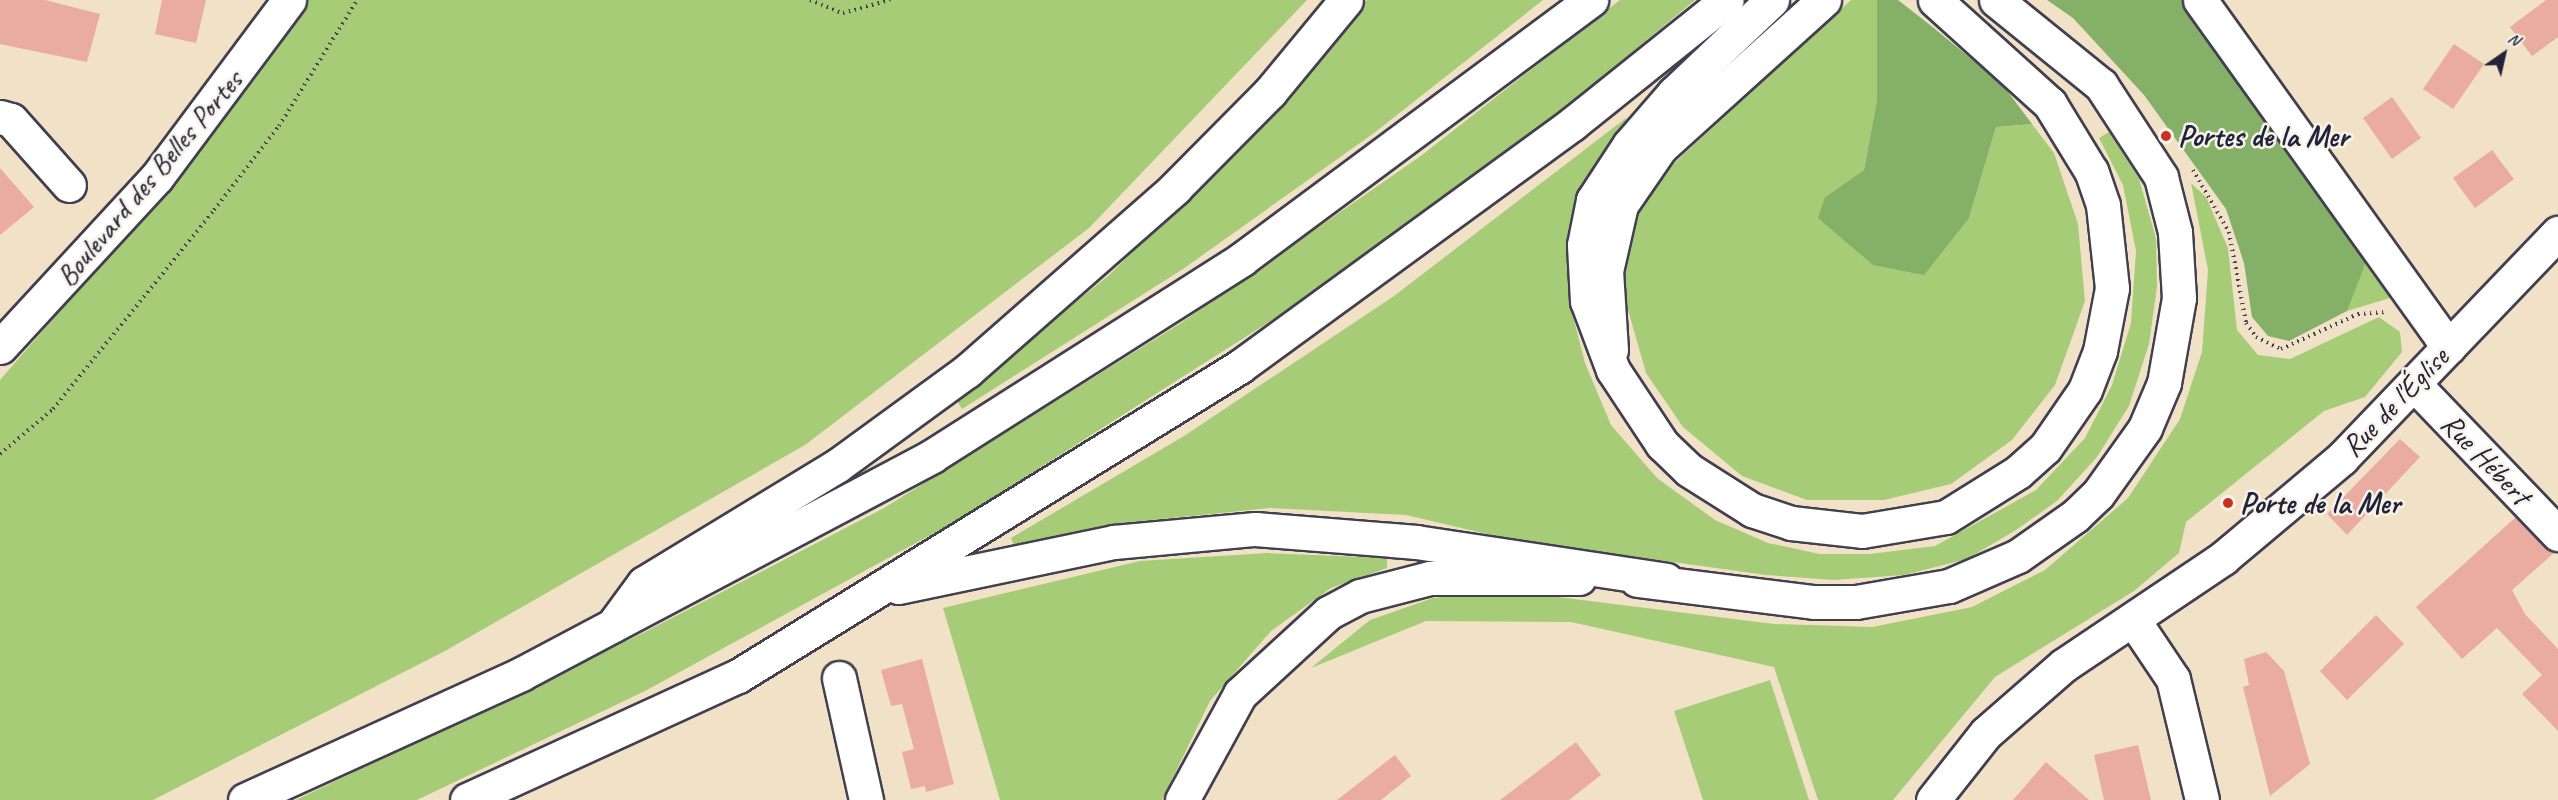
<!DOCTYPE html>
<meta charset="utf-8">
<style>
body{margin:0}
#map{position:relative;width:2558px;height:800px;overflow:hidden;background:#f1e2c7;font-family:Caveat,sans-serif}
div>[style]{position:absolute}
.green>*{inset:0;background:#a6cc77}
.forest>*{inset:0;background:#84b068}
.building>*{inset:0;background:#eaaba1}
.path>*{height:4px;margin-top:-2px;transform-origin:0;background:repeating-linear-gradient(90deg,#413f50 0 1.5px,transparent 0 6px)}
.roads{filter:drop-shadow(2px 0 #413f50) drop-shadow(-2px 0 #413f50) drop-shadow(0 2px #413f50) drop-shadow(0 -2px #413f50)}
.minor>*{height:33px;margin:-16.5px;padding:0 16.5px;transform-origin:16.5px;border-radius:16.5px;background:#fff}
.major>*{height:33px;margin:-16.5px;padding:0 16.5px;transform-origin:16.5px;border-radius:16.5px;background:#fff}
.highway>*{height:33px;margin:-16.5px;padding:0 16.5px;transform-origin:16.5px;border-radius:16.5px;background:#fff}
.dots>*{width:16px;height:16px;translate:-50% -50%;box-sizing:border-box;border:3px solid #f7f3e8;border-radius:50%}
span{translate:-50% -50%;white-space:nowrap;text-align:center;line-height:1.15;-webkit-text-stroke:5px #f7f3e8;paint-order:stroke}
.poi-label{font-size:30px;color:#22223b;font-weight:700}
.left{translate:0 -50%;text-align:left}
.street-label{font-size:30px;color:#22223b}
.north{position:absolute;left:2474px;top:24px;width:60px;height:60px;-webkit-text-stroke:4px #f7f3e8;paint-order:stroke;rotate:34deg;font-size:16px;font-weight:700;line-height:24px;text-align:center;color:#22223b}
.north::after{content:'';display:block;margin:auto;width:21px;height:27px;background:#22223b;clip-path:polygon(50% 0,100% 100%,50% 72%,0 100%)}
</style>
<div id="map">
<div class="green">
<div style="clip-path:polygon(302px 0,1307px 0,1089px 228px,805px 445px,445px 651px,153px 800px,0 800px,0 380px,196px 154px)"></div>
<div style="clip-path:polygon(1367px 0,1543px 0,1374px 133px,1183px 269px,962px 409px,956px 399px,1108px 276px,1224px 163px)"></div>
<div style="clip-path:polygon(1620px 0,1695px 0,1500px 162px,1324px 287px,956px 521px,645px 691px,417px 800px,296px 800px,643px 633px,884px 508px,1181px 323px,1422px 155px)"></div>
<div style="clip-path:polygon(1851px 0,1877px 0,1877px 100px,1864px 170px,1825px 197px,1969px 218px,1996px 127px,2032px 124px,2054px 153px,2078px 224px,2085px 301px,2055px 385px,2012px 440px,1951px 484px,1884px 500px,1807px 500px,1742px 476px,1683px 427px,1646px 373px,1623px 292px,1632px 224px,1670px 167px)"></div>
<div style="clip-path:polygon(1626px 118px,1627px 126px,1607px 148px,1585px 197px,1571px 255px,1569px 301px,1585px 363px,1611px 425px,1657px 478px,1715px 520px,1768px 543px,1820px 554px,1870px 554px,1935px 546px,2036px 490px,2085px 438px,2112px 385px,2131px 323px,2136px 251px,2123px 185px,2099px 138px,2109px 132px,2139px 179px,2156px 238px,2157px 287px,2149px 344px,2129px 406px,2097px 457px,2057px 501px,2016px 530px,1967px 559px,1904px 575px,1834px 580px,1766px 575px,1508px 539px,1406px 515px,1270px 508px,1112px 524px,1015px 548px,1011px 538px,1184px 436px,1394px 296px)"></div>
<div style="clip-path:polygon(2191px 183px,2206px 197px,2228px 248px,2237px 330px,2258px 355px,2290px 359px,2379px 317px,2400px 332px,2402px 352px,2365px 397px,2324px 411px,2186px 522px,2179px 553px,2134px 591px,1995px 677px,1893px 800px,1818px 800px,1774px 667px,1571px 622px,1426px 621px,1311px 668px,1370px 620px,1433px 598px,1502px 590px,1774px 624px,1872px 627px,1972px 607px,2045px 570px,2128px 498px,2180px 419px,2202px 352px,2208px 270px)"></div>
<div style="clip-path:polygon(2366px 262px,2390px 298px,2347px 311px,2348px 298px)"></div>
<div style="clip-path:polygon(1267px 553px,1387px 558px,1387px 568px,1331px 588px,1271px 631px,1210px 701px,1162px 800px,1000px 800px,943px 608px,1140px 561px)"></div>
<div style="clip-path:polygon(1770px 680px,1809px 800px,1703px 800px,1674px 711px)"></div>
</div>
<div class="forest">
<div style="clip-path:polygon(1877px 0,1898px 0,1930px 25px,2002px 84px,2032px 124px,1996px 127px,1969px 218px,1924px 275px,1873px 265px,1818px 218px,1825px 197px,1864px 170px,1877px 100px)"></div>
<div style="clip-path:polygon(2047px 0,2188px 0,2366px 262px,2347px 311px,2289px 341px,2268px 336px,2252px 317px,2244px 263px,2226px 209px,2144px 95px,2073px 18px)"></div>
</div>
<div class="building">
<div style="clip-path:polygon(0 0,45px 0,100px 14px,87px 62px,0 44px)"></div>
<div style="clip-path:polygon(162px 0,206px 0,196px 43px,155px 34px)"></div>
<div style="clip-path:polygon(2546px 0,2558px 0,2558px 37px,2532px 56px,2510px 27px)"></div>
<div style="clip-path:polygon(2454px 44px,2484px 64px,2453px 109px,2423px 89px)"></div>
<div style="clip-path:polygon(2392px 97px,2421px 138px,2392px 159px,2363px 118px)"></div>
<div style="clip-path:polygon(2492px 150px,2514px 179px,2475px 208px,2453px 178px)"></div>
<div style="clip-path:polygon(0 168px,34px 207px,0 235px)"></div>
<div style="clip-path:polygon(2400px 439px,2420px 457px,2347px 535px,2327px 514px)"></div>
<div style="clip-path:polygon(2516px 517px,2555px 552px,2512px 590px,2525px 614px,2558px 649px,2558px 731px,2522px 694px,2542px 675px,2497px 628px,2462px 659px,2416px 607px)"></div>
<div style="clip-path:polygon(2376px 615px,2404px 644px,2347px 700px,2320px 671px)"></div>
<div style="clip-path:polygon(2266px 652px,2284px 671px,2310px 764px,2270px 796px,2243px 687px,2249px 685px,2244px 659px)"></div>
<div style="clip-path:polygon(922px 659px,954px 784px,926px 792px,925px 786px,911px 789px,902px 752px,914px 749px,902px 704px,891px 706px,881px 670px)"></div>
<div style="clip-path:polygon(1576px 742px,1601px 775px,1569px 800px,1500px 800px)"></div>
<div style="clip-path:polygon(2138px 745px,2151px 800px,2104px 800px,2094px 755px)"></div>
<div style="clip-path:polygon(1395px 755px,1411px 776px,1381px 800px,1337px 800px)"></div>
<div style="clip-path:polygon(2046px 762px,2089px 800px,2013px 800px)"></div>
</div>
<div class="path">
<div style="left:810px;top:0;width:35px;rotate:22deg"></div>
<div style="left:843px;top:13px;width:49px;rotate:-15.5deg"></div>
<div style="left:2193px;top:170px;width:72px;rotate:59.9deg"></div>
<div style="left:2229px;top:232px;width:93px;rotate:79.4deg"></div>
<div style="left:2246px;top:323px;width:17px;rotate:54deg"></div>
<div style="left:2256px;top:337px;width:28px;rotate:26deg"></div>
<div style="left:2281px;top:349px;width:85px;rotate:-24.4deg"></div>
<div style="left:2358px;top:314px;width:27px;rotate:-4deg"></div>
<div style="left:0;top:454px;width:70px;rotate:-40.3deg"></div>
<div style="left:53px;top:409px;width:256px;rotate:-51deg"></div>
<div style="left:214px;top:210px;width:106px;rotate:-52.3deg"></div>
<div style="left:279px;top:126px;width:148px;rotate:-58.2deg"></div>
</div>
<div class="roads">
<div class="minor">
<div style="left:2200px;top:0;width:427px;rotate:54.4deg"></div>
<div style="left:0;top:117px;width:11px;rotate:15deg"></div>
<div style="left:11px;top:120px;width:87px;rotate:48.3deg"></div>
<div style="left:0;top:347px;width:231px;rotate:-47.3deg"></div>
<div style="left:157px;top:177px;width:221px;rotate:-53.3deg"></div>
<div style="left:1611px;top:350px;width:79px;rotate:-93.6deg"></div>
<div style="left:1606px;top:271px;width:68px;rotate:-77.2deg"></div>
<div style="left:1621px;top:205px;width:69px;rotate:-55.6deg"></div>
<div style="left:1660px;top:148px;width:221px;rotate:-42.1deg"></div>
<div style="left:2414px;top:384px;width:208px;rotate:46.2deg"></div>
<div style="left:2134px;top:621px;width:70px;rotate:56.1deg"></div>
<div style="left:2173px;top:679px;width:124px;rotate:76.5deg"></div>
<div style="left:839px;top:678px;width:125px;rotate:77.5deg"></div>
<div style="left:1933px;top:800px;width:85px;rotate:-51.7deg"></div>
<div style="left:1986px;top:733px;width:103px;rotate:-41.1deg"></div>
<div style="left:2064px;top:665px;width:192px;rotate:-33.9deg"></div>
<div style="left:2223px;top:558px;width:155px;rotate:-40deg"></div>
<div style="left:2342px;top:458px;width:312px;rotate:-46.2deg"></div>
</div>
<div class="major">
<div style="left:1613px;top:370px;width:89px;rotate:56.5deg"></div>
<div style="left:1662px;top:444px;width:37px;rotate:44deg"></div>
<div style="left:1689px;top:470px;width:75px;rotate:32.4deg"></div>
<div style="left:1752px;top:510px;width:41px;rotate:18.4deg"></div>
<div style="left:1791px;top:523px;width:71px;rotate:6.4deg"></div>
<div style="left:1862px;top:531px;width:85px;rotate:-9.5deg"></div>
<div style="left:1946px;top:517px;width:85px;rotate:-32deg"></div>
<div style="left:2018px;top:472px;width:36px;rotate:-42deg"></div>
<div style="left:2045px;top:448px;width:70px;rotate:-55.4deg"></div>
<div style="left:2085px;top:390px;width:42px;rotate:-69deg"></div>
<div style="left:2100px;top:351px;width:64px;rotate:-79.2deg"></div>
<div style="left:2112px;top:288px;width:83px;rotate:-96.2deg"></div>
<div style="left:2103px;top:205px;width:36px;rotate:-109deg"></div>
<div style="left:2091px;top:171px;width:79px;rotate:-121.5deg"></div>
<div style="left:2050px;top:104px;width:155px;rotate:-137.9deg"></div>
<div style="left:1637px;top:580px;width:178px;rotate:7.1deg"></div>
<div style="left:1814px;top:602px;width:42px"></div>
<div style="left:1856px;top:602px;width:94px;rotate:-9.8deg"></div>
<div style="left:1949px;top:586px;width:75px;rotate:-23.5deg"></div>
<div style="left:2018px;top:556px;width:70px;rotate:-35.1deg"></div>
<div style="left:2075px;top:516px;width:32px;rotate:-44deg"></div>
<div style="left:2098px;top:494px;width:81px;rotate:-54.5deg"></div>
<div style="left:2145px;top:428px;width:49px;rotate:-67.1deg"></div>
<div style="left:2164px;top:383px;width:86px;rotate:-80deg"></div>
<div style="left:2179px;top:298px;width:66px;rotate:-93.5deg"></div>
<div style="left:2175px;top:232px;width:57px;rotate:-104.3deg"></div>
<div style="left:2161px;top:177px;width:110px;rotate:-123.1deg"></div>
<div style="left:2101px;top:85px;width:135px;rotate:-141deg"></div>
<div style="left:1182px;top:800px;width:121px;rotate:-61.3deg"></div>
<div style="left:1240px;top:694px;width:120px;rotate:-42.6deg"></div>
<div style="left:1328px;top:613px;width:36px;rotate:-28deg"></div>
<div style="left:1360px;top:596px;width:72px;rotate:-14.4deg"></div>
<div style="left:1430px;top:578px;width:149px"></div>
</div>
<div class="highway">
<div style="left:1613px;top:370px;width:74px;rotate:-110.6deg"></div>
<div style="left:1587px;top:301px;width:56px;rotate:-93.1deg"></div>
<div style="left:1584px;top:245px;width:46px;rotate:-78.7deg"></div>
<div style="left:1593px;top:200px;width:66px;rotate:-56.8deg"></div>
<div style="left:1629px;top:145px;width:69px;rotate:-49.1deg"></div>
<div style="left:1674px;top:93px;width:135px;rotate:-43.5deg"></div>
<div style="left:898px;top:587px;width:221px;rotate:-11.8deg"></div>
<div style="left:1114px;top:542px;width:142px;rotate:-5.3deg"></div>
<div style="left:1255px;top:529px;width:162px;rotate:4.6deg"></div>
<div style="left:1416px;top:542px;width:253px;rotate:8.6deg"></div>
<div style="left:613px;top:625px;width:52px;rotate:-53.6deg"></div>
<div style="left:644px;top:583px;width:227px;rotate:-31.3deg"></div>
<div style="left:838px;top:465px;width:160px;rotate:-36.1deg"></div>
<div style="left:967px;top:371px;width:277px;rotate:-41.3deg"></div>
<div style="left:1175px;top:188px;width:135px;rotate:-45.3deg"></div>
<div style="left:1270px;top:92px;width:119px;rotate:-50.4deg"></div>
<div style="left:245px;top:800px;width:303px;rotate:-24.5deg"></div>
<div style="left:521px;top:674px;width:465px;rotate:-27.9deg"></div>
<div style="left:932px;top:456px;width:367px;rotate:-32.4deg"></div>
<div style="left:1242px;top:259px;width:435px;rotate:-36.6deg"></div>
<div style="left:467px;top:800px;width:298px;rotate:-24.6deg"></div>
<div style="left:738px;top:676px;width:589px;rotate:-31.66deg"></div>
<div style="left:1239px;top:367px;width:412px;rotate:-36.1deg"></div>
<div style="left:1572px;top:124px;width:198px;rotate:-38.7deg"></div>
</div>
</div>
<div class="dots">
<div style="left:2166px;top:136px;background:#c8321e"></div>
<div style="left:2228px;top:503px;background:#c8321e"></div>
</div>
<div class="poi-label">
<span class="left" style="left:2178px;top:136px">Portes de la Mer</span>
<span class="left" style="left:2240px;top:503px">Porte de la Mer</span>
</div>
<div class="street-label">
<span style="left:149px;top:178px;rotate:-50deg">Boulevard des Belles Portes</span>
<span style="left:2395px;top:402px;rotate:-46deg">Rue de l'Église</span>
<span style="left:2486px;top:459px;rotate:46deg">Rue Hébert</span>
</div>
<div class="north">N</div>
</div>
